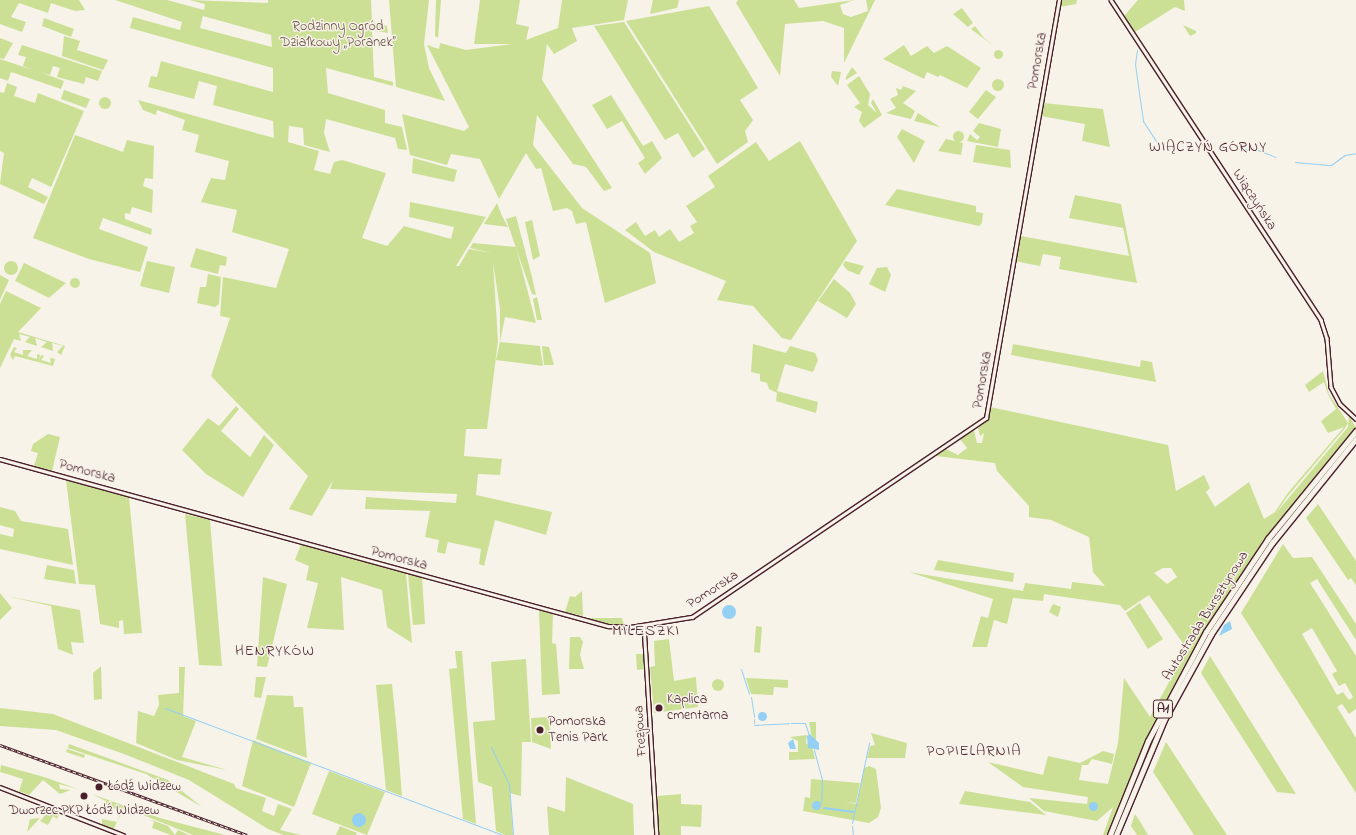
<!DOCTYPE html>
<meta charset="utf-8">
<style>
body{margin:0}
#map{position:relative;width:1356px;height:835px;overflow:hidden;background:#f7f3e8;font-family:"Indie Flower",sans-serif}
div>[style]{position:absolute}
.green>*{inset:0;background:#cbe095}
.round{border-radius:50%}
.water>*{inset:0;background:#94cff4}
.stream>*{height:1px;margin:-0.5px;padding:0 0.5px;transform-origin:0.5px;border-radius:0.5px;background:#94cff4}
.roads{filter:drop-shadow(1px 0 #4a1f2b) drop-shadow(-1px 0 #4a1f2b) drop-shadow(0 1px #4a1f2b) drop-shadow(0 -1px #4a1f2b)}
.minor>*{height:2.5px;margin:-1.25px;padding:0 1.25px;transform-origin:1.25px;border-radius:1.25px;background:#f7f3e8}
.highway>*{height:4.5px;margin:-2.25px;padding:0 2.25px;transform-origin:2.25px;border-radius:2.25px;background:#f7f3e8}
.rail>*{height:2.5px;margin-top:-1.25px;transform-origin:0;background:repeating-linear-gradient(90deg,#f7f3e8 0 3px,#4a1f2b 0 6px);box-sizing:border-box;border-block:1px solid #4a1f2b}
.dots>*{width:11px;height:11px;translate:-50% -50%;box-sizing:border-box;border:2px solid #f7f3e8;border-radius:50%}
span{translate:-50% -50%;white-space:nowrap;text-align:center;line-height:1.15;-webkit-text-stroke:3px #f7f3e8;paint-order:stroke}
.shield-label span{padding:1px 3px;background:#f7f3e8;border:1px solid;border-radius:3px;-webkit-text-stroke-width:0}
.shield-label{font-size:13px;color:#4a1f2b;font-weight:700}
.park-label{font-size:14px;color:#6a4f46}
.street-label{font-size:14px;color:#4a1f2b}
.poi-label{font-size:14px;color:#4a1f2b}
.left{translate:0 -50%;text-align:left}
.neighbourhood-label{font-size:15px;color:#4a1f2b;letter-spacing:1px}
.quarter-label{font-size:16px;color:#4a1f2b;letter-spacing:1px}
</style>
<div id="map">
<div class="green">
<div style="clip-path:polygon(0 0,79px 0,85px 10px,75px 11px,51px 3px,48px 13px,19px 3px,11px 17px,26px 22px,22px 32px,0 24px)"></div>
<div style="clip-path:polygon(evenodd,115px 0,167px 0,204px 10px,205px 4px,189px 0,268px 3px,268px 0,371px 0,372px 22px,387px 26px,388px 33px,372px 30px,374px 77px,393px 82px,393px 86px,326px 68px,328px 93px,385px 110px,385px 123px,402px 127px,407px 150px,398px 149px,395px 138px,326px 119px,324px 133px,330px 152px,304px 145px,303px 128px,289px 126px,288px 142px,319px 151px,314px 170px,330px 174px,334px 162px,342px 160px,386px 173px,362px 238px,387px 246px,404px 226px,451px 239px,454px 227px,409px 217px,410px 202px,486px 217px,456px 266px,459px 266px,469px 249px,492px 253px,470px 248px,473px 243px,516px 247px,536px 323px,505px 317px,500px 342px,540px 346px,543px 366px,496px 360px,500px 342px,500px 309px,493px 262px,498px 341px,487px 429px,466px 429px,464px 456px,502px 459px,500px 475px,478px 474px,476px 495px,552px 512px,546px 535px,495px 520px,484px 566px,479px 564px,481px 549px,448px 542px,445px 554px,437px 552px,439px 540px,425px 537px,430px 511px,365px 509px,366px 497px,456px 503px,457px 494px,330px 489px,333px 480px,312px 516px,289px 509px,308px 476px,211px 376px,230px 318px,220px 316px,223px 277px,276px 288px,289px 249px,232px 232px,237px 210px,201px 202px,211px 178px,225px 180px,229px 161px,195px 152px,199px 135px,182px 130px,185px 120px,157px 110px,156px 115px,143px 110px,138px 100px,274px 138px,273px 121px,213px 105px,217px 86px,199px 81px,194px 99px,148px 87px,151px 76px,157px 77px,161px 61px,273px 92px,273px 68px,130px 28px,133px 17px,180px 30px,182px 22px,115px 0,203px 16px,271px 35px,272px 47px,200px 28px,203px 16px)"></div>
<div style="clip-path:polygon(389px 0,429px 0,424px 44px,429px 68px,445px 101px,396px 87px)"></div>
<div style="clip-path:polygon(436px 0,441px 0,438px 38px,435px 36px)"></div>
<div style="clip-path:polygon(480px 0,520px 0,516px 24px,529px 27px,526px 40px,558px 28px,562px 0,628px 0,624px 20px,572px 28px,577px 41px,554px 54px,547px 44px,542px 80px,612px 188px,604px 191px,586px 167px,573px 164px,537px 115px,533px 145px,582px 208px,650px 253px,656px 283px,605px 303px,586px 222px,576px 224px,572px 211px,567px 208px,553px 211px,541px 168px,536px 169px,526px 153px,499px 199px,480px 159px,451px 154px,447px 165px,410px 155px,402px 114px,464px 131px,469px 127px,427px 45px,439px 49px,440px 43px,466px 50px,512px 44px,474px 44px)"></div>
<div style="clip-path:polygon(653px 0,679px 0,677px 8px,650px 14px)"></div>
<div style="clip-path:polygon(738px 0,794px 0,799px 8px,854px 0,840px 5px,843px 14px,851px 17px,868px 11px,866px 0,875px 0,844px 63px,844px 28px,823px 21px,785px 24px,780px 76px,736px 3px)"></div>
<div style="clip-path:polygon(1060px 0,1077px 0,1076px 4px,1060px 7px)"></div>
<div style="clip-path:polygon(1138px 0,1184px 0,1185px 11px,1175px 7px,1135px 32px,1124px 16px)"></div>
<div style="clip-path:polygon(709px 6px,758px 88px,740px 100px,753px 120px,745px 131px,748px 142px,717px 164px,626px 21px)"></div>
<div style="clip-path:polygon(962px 8px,973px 23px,968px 27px,953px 14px)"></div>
<div style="clip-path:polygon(44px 18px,74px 29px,71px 37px,42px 26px)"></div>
<div style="clip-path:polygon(624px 22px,705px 149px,693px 158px,678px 133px,665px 140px,594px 26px)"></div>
<div style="clip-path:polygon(1183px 25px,1196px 31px,1196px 33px,1190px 36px)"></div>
<div style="clip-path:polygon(975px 26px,984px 38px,995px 47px,971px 29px)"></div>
<div style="clip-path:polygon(64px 36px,80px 41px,77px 50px,108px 60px,103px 70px,62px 56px)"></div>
<div style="clip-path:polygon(0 38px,13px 43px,4px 59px,0 58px)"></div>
<div style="clip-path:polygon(22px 45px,102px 71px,98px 81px,86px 77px,84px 84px,57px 77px,60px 68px,53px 66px,50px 75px,40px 72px,64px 81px,61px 89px,11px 72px,8px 81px,0 78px,0 59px,33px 70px,23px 66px,26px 57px,18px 55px)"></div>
<div style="clip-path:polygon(904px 45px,911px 56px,927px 46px,934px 53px,947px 46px,981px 68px,967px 88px,940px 75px,938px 77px,927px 72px,924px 79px,883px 59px)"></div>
<div class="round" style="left:993.5px;top:49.5px;width:9px;height:9px"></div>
<div style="clip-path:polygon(852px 67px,857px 73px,846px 80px,846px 77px)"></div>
<div style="clip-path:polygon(832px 71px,841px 72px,838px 86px,831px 77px)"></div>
<div style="clip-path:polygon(859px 76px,870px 94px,868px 105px,877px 113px,871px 103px,873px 99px,882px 115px,864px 128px,859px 121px,862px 112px,854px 107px,860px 103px,847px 85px)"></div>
<div class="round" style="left:992px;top:79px;width:12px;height:12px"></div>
<div style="clip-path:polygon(7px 83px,17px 87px,14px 96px,35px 103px,38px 93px,84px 111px,51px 187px,32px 178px,28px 187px,48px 197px,44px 204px,0 184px,4px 153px,0 151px,0 92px,4px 93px)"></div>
<div style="clip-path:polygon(903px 86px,916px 91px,903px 103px,915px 111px,911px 119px,886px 113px,896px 108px,890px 99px,898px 95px,896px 88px,901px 90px)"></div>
<div style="clip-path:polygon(64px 90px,90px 99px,86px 108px,61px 99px)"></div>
<div style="clip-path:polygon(986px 90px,996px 97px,978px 119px,969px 112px)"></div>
<div style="clip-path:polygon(611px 95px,643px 146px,652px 141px,662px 158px,645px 174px,638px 163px,645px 158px,622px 121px,607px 129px,592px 105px)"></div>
<div class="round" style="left:99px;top:97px;width:12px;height:12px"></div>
<div style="clip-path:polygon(1043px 103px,1103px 109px,1110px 147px,1082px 141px,1085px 124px,1041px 116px)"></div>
<div style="clip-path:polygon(918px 113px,940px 127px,914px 121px)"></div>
<div style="clip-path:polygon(979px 123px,1001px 129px,998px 147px,967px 141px,970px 134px,977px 140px,980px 137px,973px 131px)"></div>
<div style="clip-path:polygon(902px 129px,925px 141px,914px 163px,897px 137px)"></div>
<div class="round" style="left:952.5px;top:130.5px;width:11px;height:11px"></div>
<div style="clip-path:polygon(75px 135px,123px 152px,127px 140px,154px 146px,153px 179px,145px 178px,143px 186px,153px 190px,152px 213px,132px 207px,130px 214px,125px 213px,125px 219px,152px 229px,151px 235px,103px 218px,99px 229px,148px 247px,140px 272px,89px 259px,33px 238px)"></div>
<div style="clip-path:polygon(946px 139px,963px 143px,961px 155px,938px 151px)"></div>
<div style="clip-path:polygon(800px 141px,857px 241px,791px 340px,782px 338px,753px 306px,717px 300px,726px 281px,654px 252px,625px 230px,636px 222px,645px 236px,655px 230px,659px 237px,670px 229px,679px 242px,694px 233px,690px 226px,697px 222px,686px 206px,715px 187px,708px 176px,756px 142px,769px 161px)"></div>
<div style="clip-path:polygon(976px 145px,1010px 150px,1011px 168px,973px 162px)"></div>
<div style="clip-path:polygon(413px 158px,457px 170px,454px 182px,412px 173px)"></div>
<div style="clip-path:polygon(897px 189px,976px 206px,976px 212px,983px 213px,982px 223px,979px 226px,885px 205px)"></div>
<div style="clip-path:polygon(1075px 195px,1121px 204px,1137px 283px,1059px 269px,1061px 257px,1043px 254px,1040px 266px,1015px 261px,1021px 229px,1021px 236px,1129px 256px,1123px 228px,1069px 218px)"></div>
<div style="clip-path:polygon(497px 203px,502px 216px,508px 227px,484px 224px)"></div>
<div style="clip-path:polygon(516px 216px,532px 277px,536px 295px,532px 294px,506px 219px)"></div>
<div style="clip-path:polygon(532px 220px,540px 256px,533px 260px,525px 222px)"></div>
<div style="clip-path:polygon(196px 248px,227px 257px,226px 266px,220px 265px,218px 274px,190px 267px)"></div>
<div style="clip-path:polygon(147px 261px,175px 267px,169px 293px,140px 286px)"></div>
<div style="clip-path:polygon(845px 261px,864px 266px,859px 275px,847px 270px,843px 265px)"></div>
<div class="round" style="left:4px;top:261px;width:14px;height:14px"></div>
<div style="clip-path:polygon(24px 263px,66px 283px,49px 298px,15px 281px)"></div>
<div style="clip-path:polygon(887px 267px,891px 275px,885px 292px,869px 284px,877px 268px)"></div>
<div style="clip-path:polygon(208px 274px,221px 277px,219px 304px,215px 307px,197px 303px,200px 287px,206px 287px)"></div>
<div style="clip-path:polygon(0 275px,9px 280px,0 300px)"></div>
<div class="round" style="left:70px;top:278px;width:10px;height:10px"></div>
<div style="clip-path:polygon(834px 279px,850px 293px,856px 304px,847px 318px,818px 301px)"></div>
<div style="clip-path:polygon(6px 291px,41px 308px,18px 332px,65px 346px,61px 355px,57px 352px,63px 346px,52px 343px,53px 351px,41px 347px,47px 342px,35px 338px,37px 346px,25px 342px,30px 337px,19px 334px,21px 341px,14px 339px,0 368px,0 304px)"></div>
<div style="clip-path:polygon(537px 297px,542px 320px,537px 320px,533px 299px)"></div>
<div style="clip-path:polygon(753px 344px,786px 353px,790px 346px,815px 353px,818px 360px,813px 372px,785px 364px,777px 391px,818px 402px,816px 413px,776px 401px,777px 393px,769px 389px,767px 383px,760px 381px,760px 374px,751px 372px)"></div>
<div style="clip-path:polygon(1013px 344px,1140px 367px,1141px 360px,1152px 362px,1156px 382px,1011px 355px)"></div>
<div style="clip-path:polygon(542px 346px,549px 347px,554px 365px,544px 365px)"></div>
<div style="clip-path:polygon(14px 347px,17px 348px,14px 352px,23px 355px,23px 350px,32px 350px,27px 356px,37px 359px,37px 354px,40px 355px,39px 361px,41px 355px,44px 356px,41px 360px,51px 363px,50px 358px,55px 359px,53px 366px,15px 356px,13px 360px,10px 355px)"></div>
<div style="clip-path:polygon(evenodd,1323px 371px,1329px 394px,1348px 423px,1345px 428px,1287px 497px,1276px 513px,1348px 427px,1349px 415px,1356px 428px,1274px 528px,1212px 617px,1150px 731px,1107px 835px,1103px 835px,1113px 807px,1097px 821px,1044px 811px,1029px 798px,1087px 804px,1088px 797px,1023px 787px,988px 762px,1043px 775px,1048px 756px,1080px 763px,1103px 751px,1114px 754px,1112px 764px,1092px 759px,1088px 765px,1082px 765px,1079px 780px,1108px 784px,1118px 743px,1124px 678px,1150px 717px,1187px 649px,1149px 595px,1125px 611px,1120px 605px,1044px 594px,1043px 601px,1013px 598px,1007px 624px,994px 620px,987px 647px,972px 647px,981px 616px,988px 618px,993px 599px,909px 572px,1023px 591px,1025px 583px,1071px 589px,1072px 582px,1105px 586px,1093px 572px,1089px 537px,1051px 520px,1029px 517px,1029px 506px,997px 471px,995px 463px,936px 456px,946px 449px,958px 455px,967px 448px,960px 439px,974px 430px,977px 443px,982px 443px,984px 433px,980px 436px,978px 428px,986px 420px,990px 407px,1168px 445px,1176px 491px,1204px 475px,1210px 488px,1206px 492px,1215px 507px,1249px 482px,1264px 519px,1275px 512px,1287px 494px,1344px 427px,1328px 433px,1321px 421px,1336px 409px,1328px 394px,1324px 382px,1309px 392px,1305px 385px,1323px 371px,1163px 568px,1171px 568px,1177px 577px,1167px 584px,1154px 573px,1163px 568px)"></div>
<div style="clip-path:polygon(236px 406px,239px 409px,221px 431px,250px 457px,264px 435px,274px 445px,243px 497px,206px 474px,182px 450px,208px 418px,219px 426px)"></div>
<div style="clip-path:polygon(1356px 433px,1356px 438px,1264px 553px,1207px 638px,1161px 722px,1114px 835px,1111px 835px,1149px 740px,1195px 652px,1269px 539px)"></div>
<div style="clip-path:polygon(48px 434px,60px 437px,52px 471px,34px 466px,38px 453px,31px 451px,33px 444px)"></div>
<div style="clip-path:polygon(66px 480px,129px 497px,142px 633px,124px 634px,123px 620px,119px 621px,119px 628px,100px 624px,95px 585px,79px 584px)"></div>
<div style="clip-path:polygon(1318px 504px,1356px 561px,1356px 585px,1351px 578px,1348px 580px,1306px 518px)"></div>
<div style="clip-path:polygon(0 507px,15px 511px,21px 521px,68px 529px,73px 565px,0 549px,0 534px,13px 537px,14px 529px,0 525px)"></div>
<div style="clip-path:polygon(185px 514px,210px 520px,222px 666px,199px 665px)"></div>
<div style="clip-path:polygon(301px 544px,406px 573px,412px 643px,387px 627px,382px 590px,341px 577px,344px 630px,307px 628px,318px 583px,306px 580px,309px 566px,295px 560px)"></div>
<div style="clip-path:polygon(evenodd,1283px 544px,1293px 558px,1312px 557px,1356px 624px,1356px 640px,1317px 579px,1310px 583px,1356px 656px,1356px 709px,1349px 714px,1342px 704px,1337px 707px,1356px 738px,1356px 793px,1241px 613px,1283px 544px,1312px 628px,1337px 671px,1332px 674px,1339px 686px,1345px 683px,1353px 697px,1349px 700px,1343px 692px,1337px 695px,1302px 634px,1312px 628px)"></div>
<div style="clip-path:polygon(938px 560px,1014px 573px,1013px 582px,934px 570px)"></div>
<div style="clip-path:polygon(47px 565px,74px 570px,76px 584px,44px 579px)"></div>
<div style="clip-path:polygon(408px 574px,422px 577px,425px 624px,413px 625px)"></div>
<div style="clip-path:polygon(263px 577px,287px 584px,267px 667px,257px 666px)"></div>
<div style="clip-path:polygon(582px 591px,583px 616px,565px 612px,570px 596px,575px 597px)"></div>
<div style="clip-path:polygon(0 593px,12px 608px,0 620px)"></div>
<div style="clip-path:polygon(6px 596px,80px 610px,84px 643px,71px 642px,73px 655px,58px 649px,51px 606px)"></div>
<div style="clip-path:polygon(1140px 603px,1163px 639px,1148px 649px,1126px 613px)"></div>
<div style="clip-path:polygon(1053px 604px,1061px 607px,1058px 617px,1049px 612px)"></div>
<div style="clip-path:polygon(539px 609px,553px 613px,552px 643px,556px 644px,560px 694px,542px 695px)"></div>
<div style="clip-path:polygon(586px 618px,622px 618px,624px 625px,614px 625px)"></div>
<div style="clip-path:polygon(756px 626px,762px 627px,760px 653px,754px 652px)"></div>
<div style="clip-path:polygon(570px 637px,580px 637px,583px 642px,580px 655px,584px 669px,569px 669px)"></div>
<div style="clip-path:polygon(669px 639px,674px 681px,696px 677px,698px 707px,654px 713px,650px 667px,655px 666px,654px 641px)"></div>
<div style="clip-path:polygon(455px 651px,462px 651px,476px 824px,463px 819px,449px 669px,457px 668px)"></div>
<div style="clip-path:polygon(636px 654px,645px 654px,646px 669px,637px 670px)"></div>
<div style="clip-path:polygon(1210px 656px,1296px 794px,1277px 792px,1201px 673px)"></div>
<div style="clip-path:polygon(526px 659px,531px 742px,522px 742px,521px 796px,510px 793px,513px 835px,505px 835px,496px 831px,492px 787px,478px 782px,473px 722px,495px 720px,491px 662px)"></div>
<div style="clip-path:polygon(101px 666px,102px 699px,94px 700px,93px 673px)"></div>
<div style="clip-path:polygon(179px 667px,185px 667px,183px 716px,196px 721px,182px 757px,227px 770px,177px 760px,136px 743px,138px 711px,154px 716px,159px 705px,158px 695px,179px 693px)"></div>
<div style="clip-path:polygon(256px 677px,266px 677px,261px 698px,254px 697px)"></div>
<div style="clip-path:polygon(746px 678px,788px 680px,788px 688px,774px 687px,773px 695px,751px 694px)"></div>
<div class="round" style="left:712px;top:679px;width:12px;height:12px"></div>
<div style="clip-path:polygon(392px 684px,397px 733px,402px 796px,386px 790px,376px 685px)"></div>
<div style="clip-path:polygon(267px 695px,293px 696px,294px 707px,303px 707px,307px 758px,256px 739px)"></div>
<div style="clip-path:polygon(0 708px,53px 714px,234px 784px,236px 788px,266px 798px,262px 811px,274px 816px,278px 804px,292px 809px,280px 830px,301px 835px,284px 835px,268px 829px,189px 780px,124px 754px,56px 730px,0 726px)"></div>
<div style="clip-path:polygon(549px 717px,551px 749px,532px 742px,531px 718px)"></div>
<div style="clip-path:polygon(809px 722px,816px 722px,816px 741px,811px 734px)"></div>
<div style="clip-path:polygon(871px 733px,907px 743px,905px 758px,867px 758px,870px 746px,875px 745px)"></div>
<div style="clip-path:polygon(807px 735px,806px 743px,813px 750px,815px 759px,789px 760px,789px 752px,798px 752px,798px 741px,790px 737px)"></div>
<div style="clip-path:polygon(253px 740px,311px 763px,294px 807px,242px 786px)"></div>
<div style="clip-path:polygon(1166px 742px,1202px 797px,1227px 835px,1194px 835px,1153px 772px)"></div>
<div style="clip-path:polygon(69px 744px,168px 780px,202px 807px,146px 774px,68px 748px)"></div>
<div style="clip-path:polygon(67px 749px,85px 755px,84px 758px,66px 752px)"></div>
<div style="clip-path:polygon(1px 765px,44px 777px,78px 789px,59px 784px,60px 789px,71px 790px,60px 794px,43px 780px,29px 795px,19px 791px,23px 779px,0 772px)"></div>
<div style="clip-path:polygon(869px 766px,876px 769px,881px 808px,878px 817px,869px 823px,803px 811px,805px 797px,810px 798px,811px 779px,860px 783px,856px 803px,845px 802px,857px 804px,864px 768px)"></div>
<div style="clip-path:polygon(329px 771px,385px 792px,367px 835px,312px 814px)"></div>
<div style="clip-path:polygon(566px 777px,633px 804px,634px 835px,549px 835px,547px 806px,565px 812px)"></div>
<div style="clip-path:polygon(965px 791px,1030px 802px,1046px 815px,959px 804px)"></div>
<div style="clip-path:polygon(92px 794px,125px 806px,113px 830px,102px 825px,102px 819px,117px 822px,121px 811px,105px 805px,106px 801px)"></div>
<div style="clip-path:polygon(681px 794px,681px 804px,702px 805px,701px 827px,681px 826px,681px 835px,658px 835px,657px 796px)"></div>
<div style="clip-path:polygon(52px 808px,60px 812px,57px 819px,53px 816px,48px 825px,40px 821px)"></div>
<div style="clip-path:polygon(144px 812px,160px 818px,225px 835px,193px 835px,143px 815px)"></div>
<div style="clip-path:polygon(1135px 814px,1141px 823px,1148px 835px,1137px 835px,1131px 826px)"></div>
<div style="clip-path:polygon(40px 818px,27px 832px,30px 819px)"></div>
<div style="clip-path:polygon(149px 819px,168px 826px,175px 835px,178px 830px,189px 835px,171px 835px,152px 828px,154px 822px)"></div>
<div style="clip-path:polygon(340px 826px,357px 833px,356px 835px,336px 835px)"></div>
</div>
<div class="water">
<div class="round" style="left:722px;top:605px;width:14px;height:14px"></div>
<div style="clip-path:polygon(1230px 621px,1232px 629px,1219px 636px,1224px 625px)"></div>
<div class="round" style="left:757.5px;top:711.5px;width:9px;height:9px"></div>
<div style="clip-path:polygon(810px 734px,819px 743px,819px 750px,808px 748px,807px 736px)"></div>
<div style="clip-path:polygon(793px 739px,796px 749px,790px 749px,788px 743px)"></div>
<div class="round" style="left:811.5px;top:800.5px;width:9px;height:9px"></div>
<div class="round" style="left:1088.5px;top:801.5px;width:9px;height:9px"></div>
<div style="clip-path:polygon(824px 807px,854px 811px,854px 813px,823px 809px)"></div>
<div class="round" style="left:352px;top:813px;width:14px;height:14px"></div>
</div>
<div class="stream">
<div style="left:1137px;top:50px;width:14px;rotate:98deg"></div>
<div style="left:1135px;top:64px;width:58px;rotate:82deg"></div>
<div style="left:1143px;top:121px;width:24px;rotate:57deg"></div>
<div style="left:1229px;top:149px;width:26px"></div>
<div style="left:1255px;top:149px;width:22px;rotate:21deg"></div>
<div style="left:1295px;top:162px;width:36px;rotate:5deg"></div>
<div style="left:1331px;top:165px;width:17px;rotate:-36deg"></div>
<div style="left:1345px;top:155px;width:11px;rotate:-10deg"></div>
<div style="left:741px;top:669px;width:26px;rotate:72deg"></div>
<div style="left:751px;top:697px;width:20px;rotate:81deg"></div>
<div style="left:165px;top:708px;width:361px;rotate:20.6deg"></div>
<div style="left:754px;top:719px;width:4px;rotate:90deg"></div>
<div style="left:791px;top:723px;width:14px"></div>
<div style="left:805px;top:723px;width:13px;rotate:72deg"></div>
<div style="left:754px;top:725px;width:35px;rotate:-3deg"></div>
<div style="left:491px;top:747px;width:41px;rotate:64.1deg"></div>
<div style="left:509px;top:784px;width:51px;rotate:85.5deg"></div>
<div style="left:814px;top:750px;width:30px;rotate:75deg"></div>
<div style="left:822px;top:779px;width:24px;rotate:92deg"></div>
<div style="left:852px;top:823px;width:82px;rotate:-78deg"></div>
<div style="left:852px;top:826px;width:9px;rotate:84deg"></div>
</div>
<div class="roads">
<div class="minor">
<div style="left:1111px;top:0;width:383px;rotate:56.7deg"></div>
<div style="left:1321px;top:320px;width:19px;rotate:72deg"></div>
<div style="left:1327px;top:338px;width:49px;rotate:85.3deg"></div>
<div style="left:1331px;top:387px;width:19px;rotate:62deg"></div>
<div style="left:1340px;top:404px;width:22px;rotate:43deg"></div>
<div style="left:0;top:459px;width:631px;rotate:15.36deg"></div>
<div style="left:608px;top:626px;width:22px;rotate:3deg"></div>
<div style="left:630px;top:627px;width:63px;rotate:-9.2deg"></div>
<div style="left:692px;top:617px;width:355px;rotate:-34.1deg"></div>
<div style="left:986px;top:418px;width:424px;rotate:-80.1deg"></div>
<div style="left:644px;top:625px;width:210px;rotate:86.5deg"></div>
<div style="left:0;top:787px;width:132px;rotate:21.3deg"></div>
</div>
<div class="highway">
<div style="left:1110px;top:835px;width:101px;rotate:-68deg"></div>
<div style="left:1148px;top:741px;width:123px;rotate:-62deg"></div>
<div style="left:1206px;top:632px;width:112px;rotate:-56.3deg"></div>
<div style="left:1268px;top:539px;width:139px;rotate:-50.8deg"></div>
<div style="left:1116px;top:835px;width:125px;rotate:-67.3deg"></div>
<div style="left:1164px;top:720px;width:98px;rotate:-61.3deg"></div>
<div style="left:1211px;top:634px;width:110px;rotate:-56.2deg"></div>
<div style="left:1272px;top:543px;width:134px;rotate:-51.1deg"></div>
</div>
</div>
<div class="rail">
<div style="left:0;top:745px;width:263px;rotate:20deg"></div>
</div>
<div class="dots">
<div style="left:659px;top:708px;background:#4a1f2b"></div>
<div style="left:540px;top:730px;background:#4a1f2b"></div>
<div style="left:99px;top:787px;background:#4a1f2b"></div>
<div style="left:84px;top:796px;background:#4a1f2b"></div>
</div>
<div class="shield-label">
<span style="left:1163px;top:709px">A1</span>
</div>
<div class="park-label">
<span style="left:338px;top:35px">Rodzinny Ogród<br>Działkowy „Poranek”</span>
</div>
<div class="street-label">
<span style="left:1038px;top:61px;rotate:-80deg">Pomorska</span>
<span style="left:1254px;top:200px;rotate:57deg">Wiączyńska</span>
<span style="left:983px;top:380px;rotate:-80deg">Pomorska</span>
<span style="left:87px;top:472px;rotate:15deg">Pomorska</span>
<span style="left:399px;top:559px;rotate:15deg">Pomorska</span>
<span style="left:713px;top:590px;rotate:-33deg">Pomorska</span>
<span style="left:1206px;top:616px;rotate:-58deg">Autostrada Bursztynowa</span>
<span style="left:641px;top:731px;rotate:-94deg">Frezjowa</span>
</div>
<div class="poi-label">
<span class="left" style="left:667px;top:708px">Kaplica<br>cmentarna</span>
<span class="left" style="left:548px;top:730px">Pomorska<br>Tenis Park</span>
<span class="left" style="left:108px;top:787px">Łódź Widzew</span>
<span style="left:84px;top:811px">Dworzec PKP Łódź Widzew</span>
</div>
<div class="neighbourhood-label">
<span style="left:1208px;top:148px">WIĄCZYŃ GÓRNY</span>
<span style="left:275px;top:652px">HENRYKÓW</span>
<span style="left:974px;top:752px">POPIELARNIA</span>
</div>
<div class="quarter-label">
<span style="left:646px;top:631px">MILESZKI</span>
</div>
</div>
